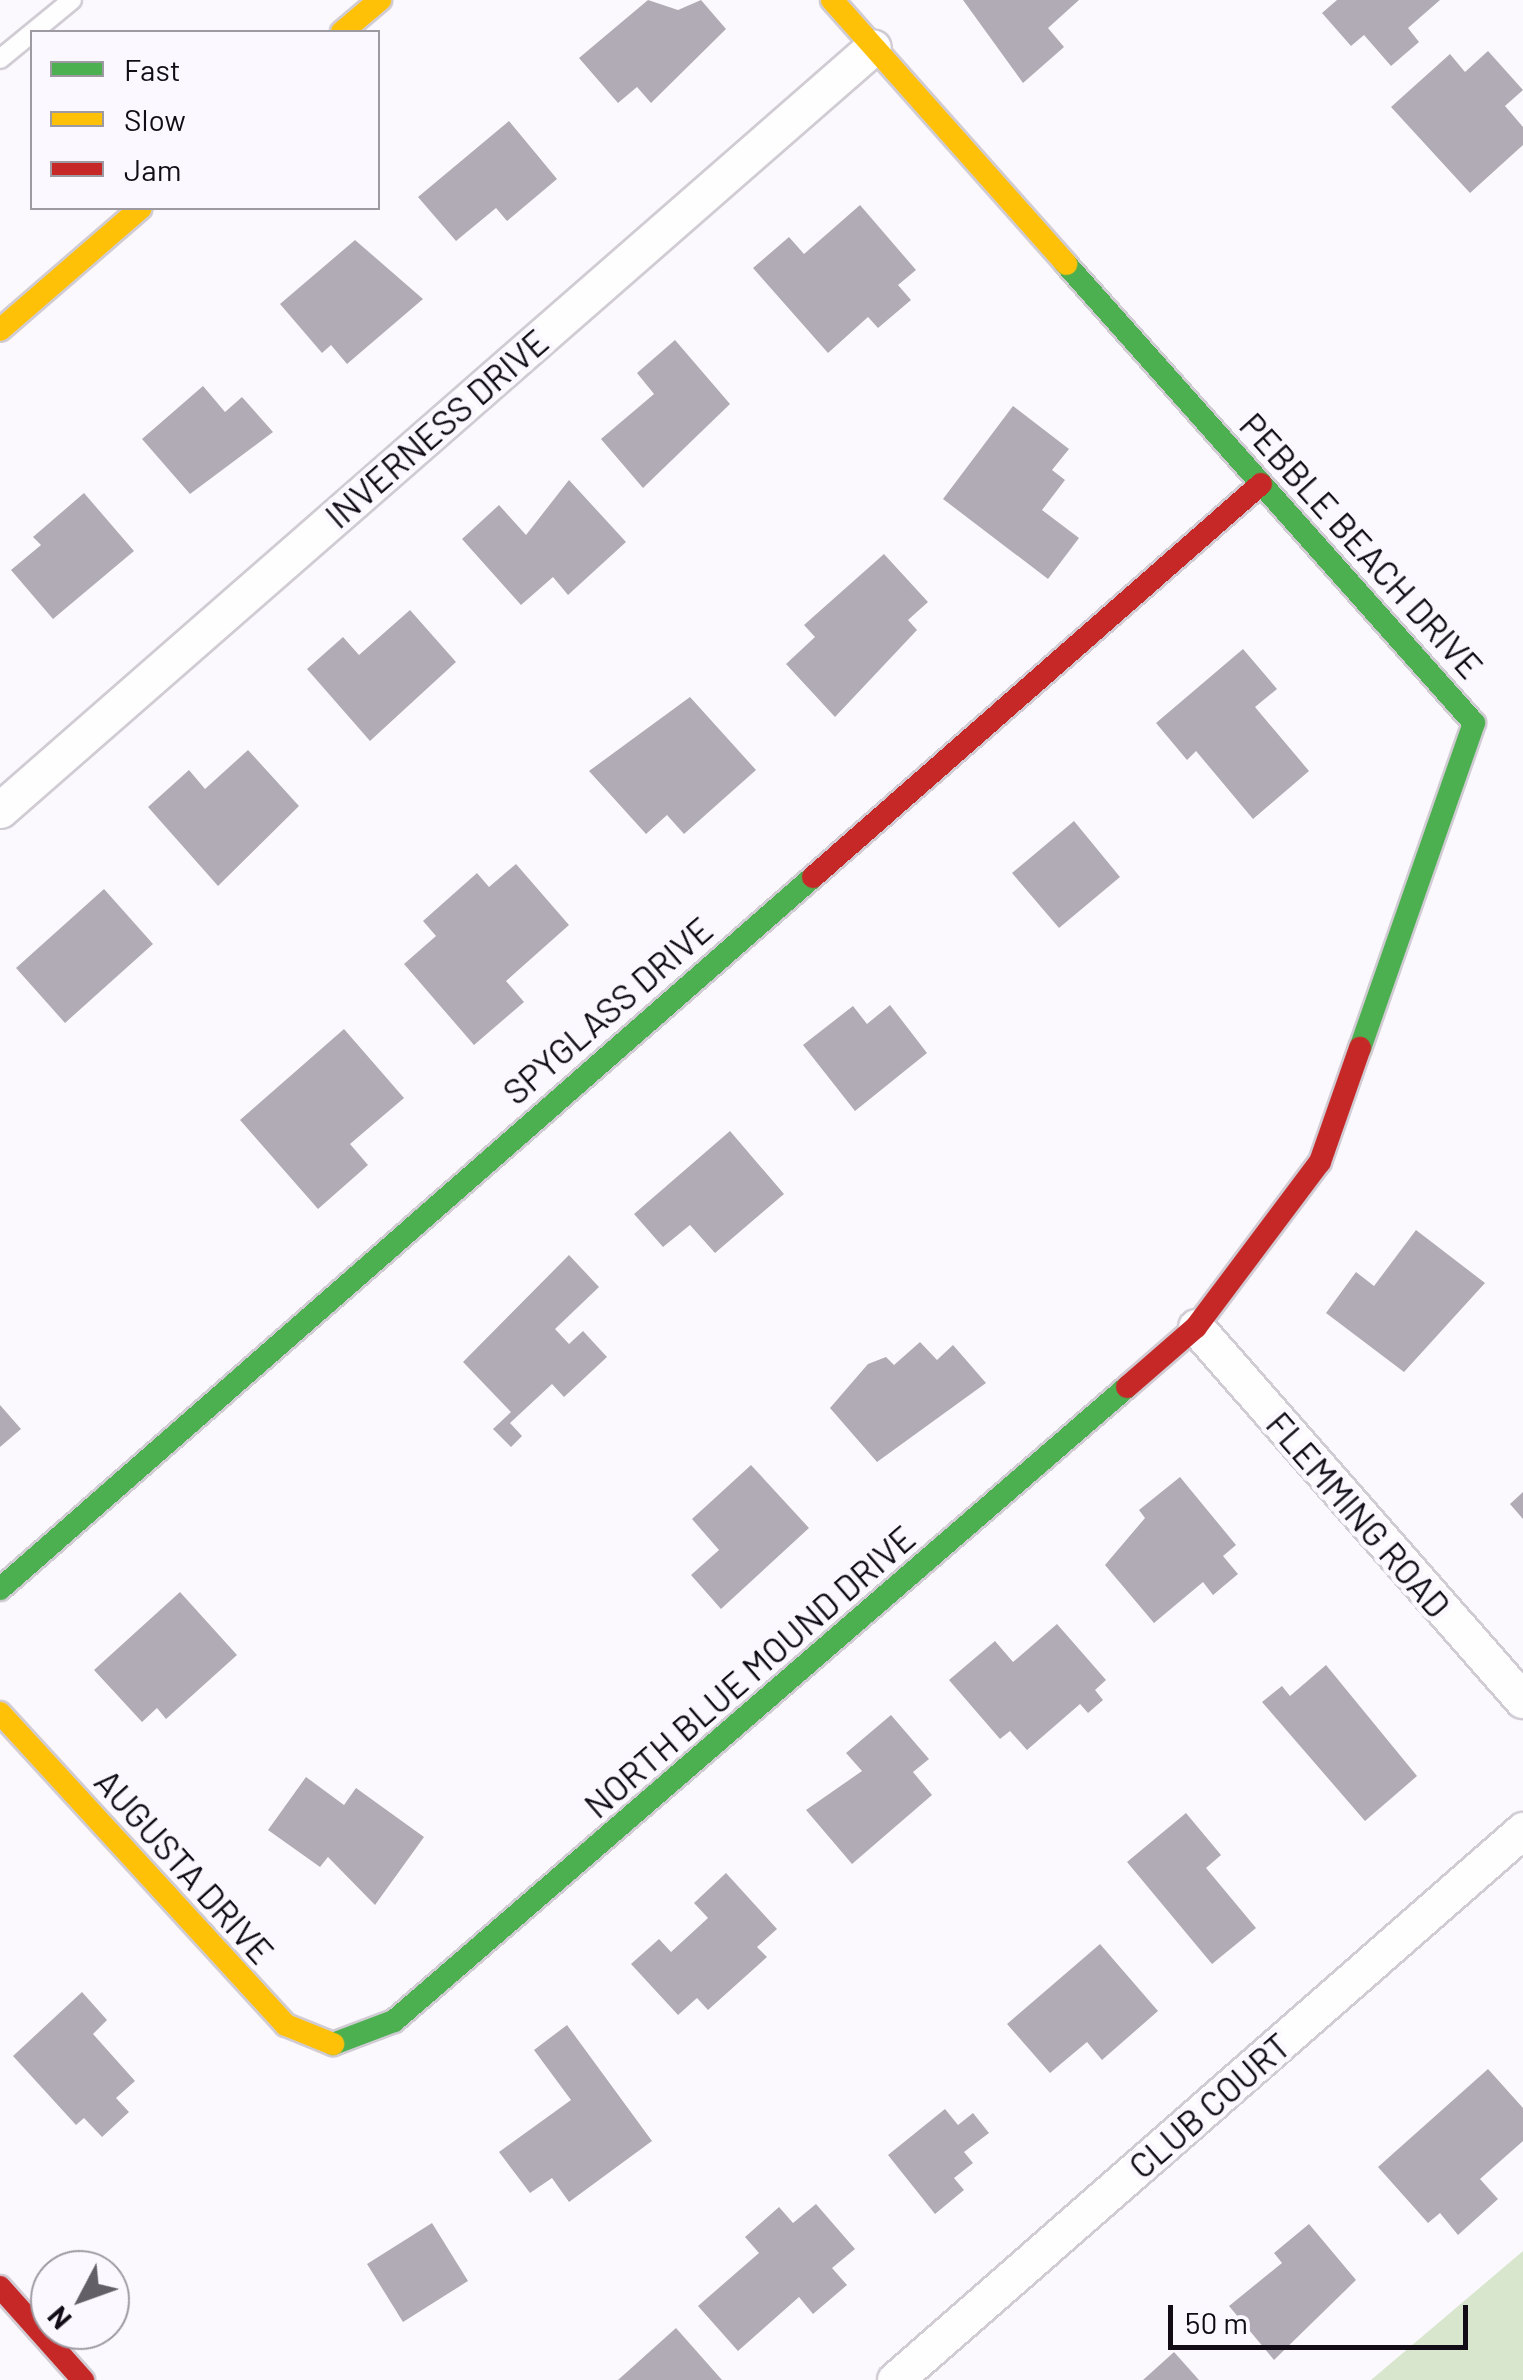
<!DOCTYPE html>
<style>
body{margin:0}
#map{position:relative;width:1523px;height:2380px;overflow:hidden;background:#fcf9fe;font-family:Barlow,sans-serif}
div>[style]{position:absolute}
.green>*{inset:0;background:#d8e6ce}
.building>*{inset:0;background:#b1abb6}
.roads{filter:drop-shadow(2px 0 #d1ccd4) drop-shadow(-2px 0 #d1ccd4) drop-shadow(0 2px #d1ccd4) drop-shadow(0 -2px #d1ccd4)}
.lane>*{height:18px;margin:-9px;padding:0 9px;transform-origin:9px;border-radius:9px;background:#fffeff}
.street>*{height:35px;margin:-17.5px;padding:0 17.5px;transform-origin:17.5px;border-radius:17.5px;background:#fffeff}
.fast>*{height:22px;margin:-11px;padding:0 11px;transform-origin:11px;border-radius:11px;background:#4caf50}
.slow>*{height:22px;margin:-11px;padding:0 11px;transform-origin:11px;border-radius:11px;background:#ffc107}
.jam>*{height:22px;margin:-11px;padding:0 11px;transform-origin:11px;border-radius:11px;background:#c62828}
span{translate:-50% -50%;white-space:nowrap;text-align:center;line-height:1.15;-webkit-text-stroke:10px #fcf8ff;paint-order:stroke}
.street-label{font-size:35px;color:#110c16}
.legend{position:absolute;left:30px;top:30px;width:350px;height:180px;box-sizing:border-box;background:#fcf8ff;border:2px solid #9e9aa2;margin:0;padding:12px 18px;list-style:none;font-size:30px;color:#110c16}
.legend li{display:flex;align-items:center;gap:20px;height:50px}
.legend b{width:50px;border:2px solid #9e9aa2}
.north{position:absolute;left:30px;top:2250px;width:100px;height:100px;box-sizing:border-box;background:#fcf8ff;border:2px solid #9e9aa2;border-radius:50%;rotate:229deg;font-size:28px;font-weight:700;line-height:40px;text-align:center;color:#110c16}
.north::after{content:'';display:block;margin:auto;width:35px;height:45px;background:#635f67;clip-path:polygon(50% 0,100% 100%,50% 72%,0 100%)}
.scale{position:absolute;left:1168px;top:2305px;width:300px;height:45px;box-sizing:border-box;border:5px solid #110c16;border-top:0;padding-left:12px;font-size:30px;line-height:35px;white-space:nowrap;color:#110c16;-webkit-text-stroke:8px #fcf8ff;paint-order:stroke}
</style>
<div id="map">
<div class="green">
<div style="clip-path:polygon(1523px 2251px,1523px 2380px,1371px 2380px)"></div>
</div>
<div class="building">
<div style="clip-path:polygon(648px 0,678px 10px,701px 0,726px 29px,651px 103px,637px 87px,618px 103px,579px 58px)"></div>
<div style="clip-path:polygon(963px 0,1079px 0,1048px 28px,1064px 47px,1023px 83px)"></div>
<div style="clip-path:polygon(1337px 0,1440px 0,1408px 28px,1419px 42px,1391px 66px,1364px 35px,1351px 46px,1322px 13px)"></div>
<div style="clip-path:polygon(1488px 51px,1523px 90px,1505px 106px,1523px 127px,1523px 145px,1470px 193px,1391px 107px,1450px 54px,1465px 72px)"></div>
<div style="clip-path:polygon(509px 121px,557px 179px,507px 221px,496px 208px,456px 241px,418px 197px)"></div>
<div style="clip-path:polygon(860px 205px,916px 270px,898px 285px,911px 300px,878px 328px,868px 317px,828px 353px,753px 268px,789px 237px,804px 254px)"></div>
<div style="clip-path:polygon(355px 240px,423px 299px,347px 364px,331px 345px,322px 353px,280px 304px)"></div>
<div style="clip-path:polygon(675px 340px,730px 404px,643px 488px,601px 439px,654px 394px,637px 373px)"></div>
<div style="clip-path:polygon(203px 386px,225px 412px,242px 397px,273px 432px,190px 494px,142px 439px)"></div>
<div style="clip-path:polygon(1013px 406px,1069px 449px,1052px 470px,1065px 480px,1042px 510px,1079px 538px,1048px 579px,943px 499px)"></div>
<div style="clip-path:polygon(569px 480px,626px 542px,568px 595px,553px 577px,521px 605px,462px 539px,499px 505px,526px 535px)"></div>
<div style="clip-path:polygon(84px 493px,134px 551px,53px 619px,11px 570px,41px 545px,33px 537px)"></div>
<div style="clip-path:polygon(884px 554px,928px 602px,908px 620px,917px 630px,835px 717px,786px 664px,815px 637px,804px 625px)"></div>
<div style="clip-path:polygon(410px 610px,456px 662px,370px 741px,307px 669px,343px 637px,359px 655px)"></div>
<div style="clip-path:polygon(1243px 649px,1277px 689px,1255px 707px,1309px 771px,1253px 819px,1196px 751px,1187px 760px,1156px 723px)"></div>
<div style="clip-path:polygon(690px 697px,756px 770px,684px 834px,667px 815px,646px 834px,589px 771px)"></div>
<div style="clip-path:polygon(248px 750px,299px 806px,218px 886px,148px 807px,189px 770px,205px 789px)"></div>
<div style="clip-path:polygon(1074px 821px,1120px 877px,1059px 928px,1012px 873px)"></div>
<div style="clip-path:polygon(516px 864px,569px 925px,506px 981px,524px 1002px,474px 1045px,404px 964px,436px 936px,423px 921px,477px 873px,489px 887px)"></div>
<div style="clip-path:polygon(104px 889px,153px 944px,65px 1023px,16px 968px)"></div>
<div style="clip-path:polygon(890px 1005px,927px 1053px,855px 1111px,803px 1045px,853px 1006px,867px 1024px)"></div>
<div style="clip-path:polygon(344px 1029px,404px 1098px,350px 1144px,368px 1165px,318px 1209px,240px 1120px)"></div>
<div style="clip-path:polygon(730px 1131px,784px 1194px,715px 1253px,690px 1225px,663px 1247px,634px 1214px)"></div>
<div style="clip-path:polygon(1416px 1230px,1485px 1283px,1404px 1372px,1326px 1313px,1356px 1272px,1374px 1286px)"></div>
<div style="clip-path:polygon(569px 1255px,599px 1287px,555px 1329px,569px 1344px,583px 1331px,607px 1357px,564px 1397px,552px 1384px,510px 1423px,522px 1436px,511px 1447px,493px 1429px,511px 1412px,463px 1362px)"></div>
<div style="clip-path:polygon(920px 1342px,937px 1360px,953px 1345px,986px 1383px,877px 1462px,830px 1408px,868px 1364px,886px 1357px,894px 1365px)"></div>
<div style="clip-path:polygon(0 1405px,21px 1429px,0 1447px)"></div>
<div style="clip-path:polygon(751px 1465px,809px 1528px,721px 1609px,691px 1575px,719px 1550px,692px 1519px)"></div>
<div style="clip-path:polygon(1180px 1477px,1236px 1545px,1223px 1556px,1238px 1574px,1213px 1595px,1203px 1582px,1154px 1623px,1105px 1565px,1145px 1518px,1139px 1510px)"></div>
<div style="clip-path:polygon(1523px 1492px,1523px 1519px,1510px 1504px)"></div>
<div style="clip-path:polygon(180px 1592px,237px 1655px,166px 1719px,157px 1708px,142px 1722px,94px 1670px)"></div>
<div style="clip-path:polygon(1057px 1624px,1106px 1680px,1095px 1690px,1103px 1700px,1088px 1713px,1080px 1704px,1027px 1750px,1010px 1731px,1000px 1739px,949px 1680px,995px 1641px,1013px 1662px)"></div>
<div style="clip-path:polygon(1326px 1665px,1417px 1776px,1365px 1821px,1262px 1702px,1282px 1686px,1290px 1696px)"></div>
<div style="clip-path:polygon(891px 1715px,929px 1759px,913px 1772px,932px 1795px,852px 1864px,806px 1810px,862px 1771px,846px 1753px)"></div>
<div style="clip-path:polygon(306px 1777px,344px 1805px,356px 1788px,424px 1837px,375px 1905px,328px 1857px,320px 1867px,268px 1830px)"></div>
<div style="clip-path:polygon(1186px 1813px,1221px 1855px,1206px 1868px,1256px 1928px,1212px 1964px,1127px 1862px)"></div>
<div style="clip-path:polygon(726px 1873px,777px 1929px,757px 1947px,767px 1957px,708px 2010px,697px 1998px,678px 2015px,631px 1964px,659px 1939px,671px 1952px,708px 1918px,694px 1903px)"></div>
<div style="clip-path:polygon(1100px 1944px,1158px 2011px,1102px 2060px,1087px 2042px,1050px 2073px,1007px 2024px)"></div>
<div style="clip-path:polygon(82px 1992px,107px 2020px,93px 2034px,135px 2081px,116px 2098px,129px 2112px,102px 2137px,84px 2118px,76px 2125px,13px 2056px)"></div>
<div style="clip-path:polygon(567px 2025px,652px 2141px,569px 2202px,552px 2178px,530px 2193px,499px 2152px,571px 2100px,534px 2050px)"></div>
<div style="clip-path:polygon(1488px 2069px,1523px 2108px,1523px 2141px,1480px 2179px,1498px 2199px,1458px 2235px,1440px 2213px,1428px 2223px,1378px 2167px)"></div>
<div style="clip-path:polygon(945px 2109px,958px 2125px,973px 2113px,989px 2133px,964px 2152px,973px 2163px,954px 2178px,964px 2190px,935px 2214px,888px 2155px)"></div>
<div style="clip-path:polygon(816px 2204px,855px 2249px,832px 2268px,847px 2285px,813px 2314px,799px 2297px,738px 2351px,698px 2306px,759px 2253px,745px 2237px,779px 2207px,793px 2223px)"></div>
<div style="clip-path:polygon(432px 2223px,468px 2281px,403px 2322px,367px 2264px)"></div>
<div style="clip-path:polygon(1309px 2224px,1356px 2280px,1274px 2360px,1229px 2306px,1282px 2263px,1274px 2253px)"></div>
<div style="clip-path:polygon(676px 2328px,722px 2380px,618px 2380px)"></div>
<div style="clip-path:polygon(1174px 2352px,1199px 2380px,1143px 2380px)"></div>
</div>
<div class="roads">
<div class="lane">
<div style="left:0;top:59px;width:93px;rotate:-39.3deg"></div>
</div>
<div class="street">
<div style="left:0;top:810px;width:1159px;rotate:-41.15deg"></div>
<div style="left:1196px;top:1327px;width:496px;rotate:48.8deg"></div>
<div style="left:895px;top:2380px;width:835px;rotate:-41.21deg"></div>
</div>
<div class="fast">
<div style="left:1066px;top:264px;width:614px;rotate:48.37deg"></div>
<div style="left:1474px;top:723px;width:344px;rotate:109.3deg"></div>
<div style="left:0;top:1589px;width:1081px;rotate:-41.21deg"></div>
<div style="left:333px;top:2044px;width:65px;rotate:-20.7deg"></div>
<div style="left:394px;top:2021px;width:969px;rotate:-40.86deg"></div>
</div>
<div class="slow">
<div style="left:832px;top:0;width:353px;rotate:48.4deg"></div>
<div style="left:342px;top:32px;width:50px;rotate:-40.1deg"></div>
<div style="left:0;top:330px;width:186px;rotate:-40.9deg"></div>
<div style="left:0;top:1713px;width:423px;rotate:47.5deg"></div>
<div style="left:286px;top:2025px;width:51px;rotate:22deg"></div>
</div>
<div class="jam">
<div style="left:813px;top:877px;width:596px;rotate:-41.26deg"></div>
<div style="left:1127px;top:1387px;width:91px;rotate:-41deg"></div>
<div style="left:1196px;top:1327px;width:206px;rotate:-53.1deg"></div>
<div style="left:1320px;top:1162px;width:121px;rotate:-70.7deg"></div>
<div style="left:0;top:2287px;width:125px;rotate:48.3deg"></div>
</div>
</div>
<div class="street-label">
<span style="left:436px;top:428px;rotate:-41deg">INVERNESS DRIVE</span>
<span style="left:1362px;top:545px;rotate:48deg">PEBBLE BEACH DRIVE</span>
<span style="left:607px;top:1010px;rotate:-41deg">SPYGLASS DRIVE</span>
<span style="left:1359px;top:1514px;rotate:49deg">FLEMMING ROAD</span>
<span style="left:749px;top:1671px;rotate:-41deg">NORTH BLUE MOUND DRIVE</span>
<span style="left:185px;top:1866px;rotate:48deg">AUGUSTA DRIVE</span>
<span style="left:1209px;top:2105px;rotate:-41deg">CLUB COURT</span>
</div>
<ul class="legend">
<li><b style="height:12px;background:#4caf50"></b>Fast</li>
<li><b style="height:12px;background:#ffc107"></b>Slow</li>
<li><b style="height:12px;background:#c62828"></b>Jam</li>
</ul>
<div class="north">N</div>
<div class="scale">50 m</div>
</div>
